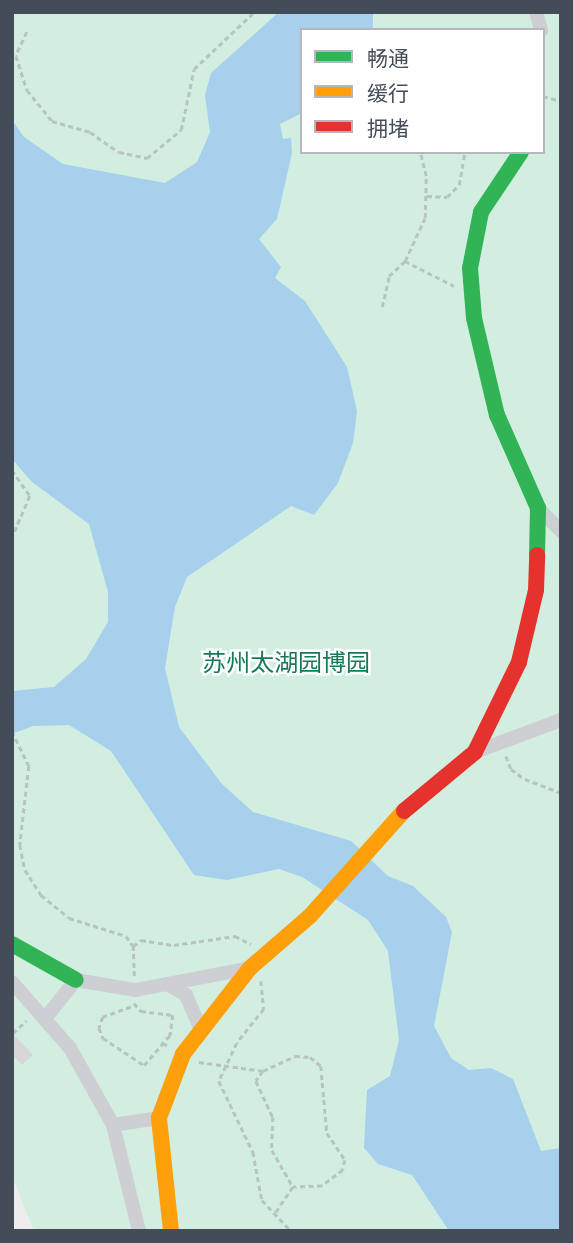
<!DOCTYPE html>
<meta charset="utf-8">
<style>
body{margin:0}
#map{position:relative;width:573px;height:1243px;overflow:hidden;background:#eeeded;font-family:"Varela Round","Noto Sans SC",sans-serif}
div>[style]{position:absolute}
.green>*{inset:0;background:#d1eee1}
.water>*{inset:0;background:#a6d0eb}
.building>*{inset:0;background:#d7d6d9}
.path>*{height:2.5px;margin-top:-1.25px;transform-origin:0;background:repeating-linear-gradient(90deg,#b8c3c2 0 5px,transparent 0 8.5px)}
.street>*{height:14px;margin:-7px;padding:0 7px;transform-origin:7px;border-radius:7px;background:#cecfd3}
.fast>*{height:16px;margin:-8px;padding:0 8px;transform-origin:8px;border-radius:8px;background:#30b455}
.slow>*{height:16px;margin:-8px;padding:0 8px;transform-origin:8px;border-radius:8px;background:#ff9f0a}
.jam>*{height:16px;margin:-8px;padding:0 8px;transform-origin:8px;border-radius:8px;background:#e5322d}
span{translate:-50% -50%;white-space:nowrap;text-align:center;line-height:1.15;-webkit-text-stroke:5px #fff;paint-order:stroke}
.park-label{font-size:24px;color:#17795a}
.frame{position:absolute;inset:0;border:14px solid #454c59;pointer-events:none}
.legend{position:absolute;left:300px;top:28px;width:245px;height:126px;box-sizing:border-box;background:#fff;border:2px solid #b5b7bd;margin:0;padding:9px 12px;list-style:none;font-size:21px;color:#454c59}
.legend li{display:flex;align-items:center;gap:14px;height:35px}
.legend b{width:35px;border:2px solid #b5b7bd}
</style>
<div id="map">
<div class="green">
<div style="clip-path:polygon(evenodd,12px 12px,561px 12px,561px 1231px,34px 1231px,12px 1176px,12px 12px,302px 30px,543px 30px,543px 152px,302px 152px,302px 30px)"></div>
</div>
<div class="water">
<div style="clip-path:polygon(279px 12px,373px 12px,373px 30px,302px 30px,302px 113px,280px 124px,283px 139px,291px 138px,292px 153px,277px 219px,259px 239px,281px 267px,275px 278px,305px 301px,347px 367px,357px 411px,353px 443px,338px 483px,314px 515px,291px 506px,187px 577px,175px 607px,165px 668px,179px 727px,222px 784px,253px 812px,351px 841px,388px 876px,413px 886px,446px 917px,452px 932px,434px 1026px,451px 1058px,469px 1070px,491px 1068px,513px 1079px,541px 1151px,561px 1148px,561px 1231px,449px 1231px,412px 1175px,378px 1164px,364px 1148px,367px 1090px,390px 1076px,399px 1040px,388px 951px,368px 920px,302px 877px,279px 869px,227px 880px,194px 875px,111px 751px,69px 725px,33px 726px,12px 734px,12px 691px,54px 687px,86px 659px,108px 622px,108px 592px,89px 524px,32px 482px,12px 459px,12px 120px,24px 137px,63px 164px,165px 183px,197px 162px,210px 132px,205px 95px,211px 73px)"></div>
</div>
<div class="building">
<div style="clip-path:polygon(12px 1033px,33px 1055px,22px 1065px,12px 1055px)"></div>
</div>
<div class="path">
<div style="left:27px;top:32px;width:26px;rotate:115deg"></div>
<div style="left:16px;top:56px;width:36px;rotate:72deg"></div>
<div style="left:27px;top:90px;width:40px;rotate:51deg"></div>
<div style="left:52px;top:121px;width:40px;rotate:16deg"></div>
<div style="left:90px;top:132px;width:35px;rotate:35deg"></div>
<div style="left:119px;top:152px;width:29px;rotate:12deg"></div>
<div style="left:147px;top:158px;width:44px;rotate:-39.5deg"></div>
<div style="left:181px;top:130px;width:62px;rotate:-78deg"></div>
<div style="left:194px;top:69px;width:83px;rotate:-43.5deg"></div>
<div style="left:543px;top:96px;width:19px;rotate:16deg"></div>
<div style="left:427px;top:196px;width:20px;rotate:3deg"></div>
<div style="left:447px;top:197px;width:17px;rotate:-45deg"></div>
<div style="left:459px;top:185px;width:34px;rotate:-80deg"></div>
<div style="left:405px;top:261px;width:47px;rotate:-65.1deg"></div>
<div style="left:425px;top:218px;width:42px;rotate:-88.6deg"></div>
<div style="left:426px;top:176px;width:25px;rotate:-104deg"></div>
<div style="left:382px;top:307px;width:32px;rotate:-77deg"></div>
<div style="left:389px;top:276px;width:22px;rotate:-43deg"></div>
<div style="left:405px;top:261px;width:55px;rotate:27deg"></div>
<div style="left:12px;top:470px;width:32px;rotate:55deg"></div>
<div style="left:30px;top:496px;width:46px;rotate:113.2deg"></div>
<div style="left:12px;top:731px;width:39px;rotate:64deg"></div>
<div style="left:29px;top:766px;width:80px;rotate:96.5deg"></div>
<div style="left:20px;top:845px;width:25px;rotate:79deg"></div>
<div style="left:25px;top:870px;width:30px;rotate:57deg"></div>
<div style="left:41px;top:895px;width:36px;rotate:39deg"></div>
<div style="left:69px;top:918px;width:60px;rotate:17.5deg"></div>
<div style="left:126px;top:936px;width:12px;rotate:55deg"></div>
<div style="left:506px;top:756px;width:14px;rotate:69deg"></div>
<div style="left:511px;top:769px;width:17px;rotate:36deg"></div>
<div style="left:525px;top:779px;width:39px;rotate:21deg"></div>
<div style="left:134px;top:976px;width:30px;rotate:-92deg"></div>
<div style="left:133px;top:946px;width:10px;rotate:-37deg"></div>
<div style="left:141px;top:940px;width:33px;rotate:9deg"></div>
<div style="left:174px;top:945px;width:62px;rotate:-8.4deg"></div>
<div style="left:235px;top:936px;width:18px;rotate:27deg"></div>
<div style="left:261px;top:981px;width:28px;rotate:84deg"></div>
<div style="left:264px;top:1009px;width:43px;rotate:128.5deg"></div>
<div style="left:237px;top:1043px;width:42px;rotate:115.3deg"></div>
<div style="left:219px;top:1081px;width:79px;rotate:64.4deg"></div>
<div style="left:253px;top:1152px;width:49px;rotate:79.4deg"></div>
<div style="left:262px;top:1200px;width:42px;rotate:46.9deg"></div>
<div style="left:134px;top:1003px;width:11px;rotate:49deg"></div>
<div style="left:141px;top:1011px;width:32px;rotate:7deg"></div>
<div style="left:173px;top:1015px;width:21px;rotate:98deg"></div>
<div style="left:170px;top:1036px;width:10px;rotate:135deg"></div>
<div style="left:163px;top:1043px;width:6px;rotate:31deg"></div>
<div style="left:131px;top:1007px;width:30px;rotate:160deg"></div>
<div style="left:103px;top:1017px;width:12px;rotate:110deg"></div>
<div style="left:99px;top:1028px;width:11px;rotate:68deg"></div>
<div style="left:103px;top:1038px;width:49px;rotate:33.4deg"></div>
<div style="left:144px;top:1065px;width:29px;rotate:-49deg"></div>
<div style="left:13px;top:1033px;width:18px;rotate:-43deg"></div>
<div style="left:199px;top:1062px;width:65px;rotate:8deg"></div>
<div style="left:263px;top:1071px;width:35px;rotate:-25deg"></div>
<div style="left:295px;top:1056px;width:15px;rotate:4deg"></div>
<div style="left:310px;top:1057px;width:14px;rotate:39deg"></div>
<div style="left:321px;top:1066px;width:67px;rotate:84.9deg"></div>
<div style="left:327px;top:1133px;width:32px;rotate:56deg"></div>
<div style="left:345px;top:1160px;width:10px;rotate:101deg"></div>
<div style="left:343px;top:1170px;width:26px;rotate:143deg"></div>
<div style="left:322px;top:1186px;width:29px;rotate:178deg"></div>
<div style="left:293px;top:1187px;width:34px;rotate:124deg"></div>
<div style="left:263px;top:1071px;width:12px;rotate:125deg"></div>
<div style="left:256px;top:1081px;width:40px;rotate:65deg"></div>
<div style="left:273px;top:1117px;width:33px;rotate:92deg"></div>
<div style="left:272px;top:1150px;width:43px;rotate:60.4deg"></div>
</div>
<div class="street">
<div style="left:536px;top:12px;width:19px;rotate:74deg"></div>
<div style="left:538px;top:508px;width:33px;rotate:45deg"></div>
<div style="left:475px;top:752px;width:92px;rotate:-20.4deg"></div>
<div style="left:12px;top:982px;width:88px;rotate:48.7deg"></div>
<div style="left:70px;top:1048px;width:88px;rotate:60.8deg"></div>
<div style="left:113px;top:1125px;width:47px;rotate:-8.7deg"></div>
<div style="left:169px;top:985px;width:20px;rotate:30deg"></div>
<div style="left:186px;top:995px;width:36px;rotate:67deg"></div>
<div style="left:47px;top:1016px;width:46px;rotate:-51.1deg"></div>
<div style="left:76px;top:980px;width:61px;rotate:9.5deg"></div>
<div style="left:136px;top:990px;width:116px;rotate:-10.9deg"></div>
<div style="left:113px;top:1125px;width:109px;rotate:76.2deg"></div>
</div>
<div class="fast">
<div style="left:521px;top:152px;width:72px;rotate:123.7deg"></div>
<div style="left:481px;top:212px;width:57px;rotate:101.1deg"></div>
<div style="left:470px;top:268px;width:50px;rotate:85.4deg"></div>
<div style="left:474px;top:318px;width:100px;rotate:76.7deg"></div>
<div style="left:497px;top:415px;width:102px;rotate:66.2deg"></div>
<div style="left:538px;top:508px;width:47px;rotate:91.2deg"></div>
<div style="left:12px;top:944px;width:73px;rotate:29.4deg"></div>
</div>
<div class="slow">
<div style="left:171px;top:1231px;width:114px;rotate:-96.1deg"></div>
<div style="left:159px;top:1118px;width:68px;rotate:-69.4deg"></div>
<div style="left:183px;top:1054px;width:109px;rotate:-52.1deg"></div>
<div style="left:250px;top:968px;width:79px;rotate:-40.9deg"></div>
<div style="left:310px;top:916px;width:141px;rotate:-48.2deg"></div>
</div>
<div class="jam">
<div style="left:404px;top:811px;width:92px;rotate:-39.7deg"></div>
<div style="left:475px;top:752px;width:100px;rotate:-63.9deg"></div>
<div style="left:519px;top:662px;width:74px;rotate:-76.7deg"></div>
<div style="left:536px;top:590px;width:35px;rotate:-88deg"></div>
</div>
<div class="park-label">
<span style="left:286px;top:664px">苏州太湖园博园</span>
</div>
<div class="frame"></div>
<ul class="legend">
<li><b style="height:9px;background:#30b455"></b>畅通</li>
<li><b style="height:9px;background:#ff9f0a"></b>缓行</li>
<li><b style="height:9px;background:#e5322d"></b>拥堵</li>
</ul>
</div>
